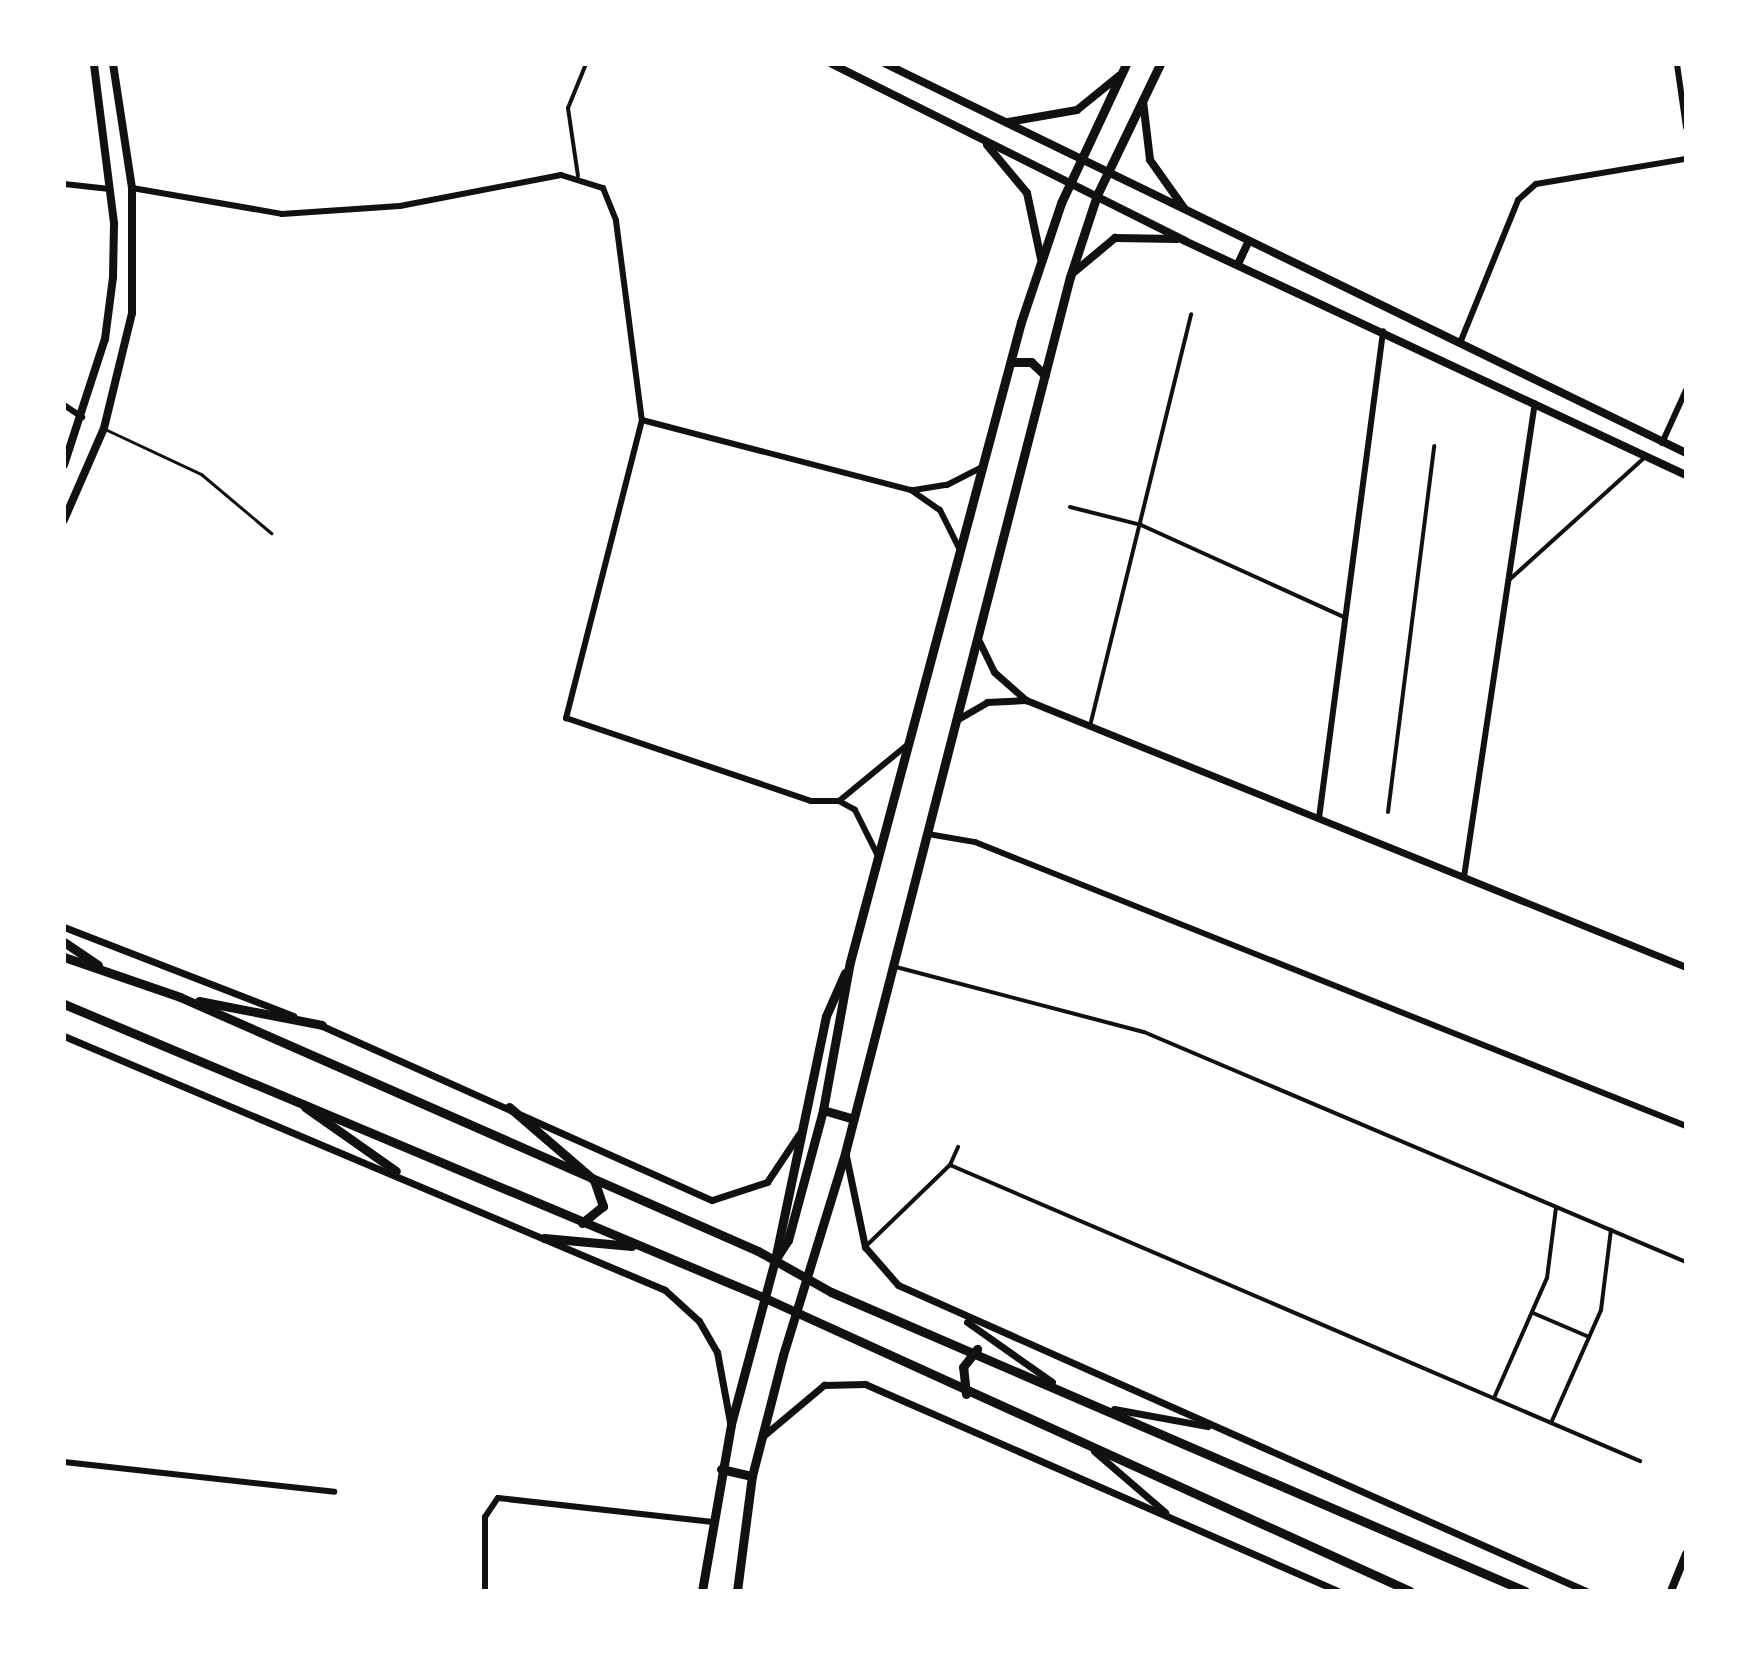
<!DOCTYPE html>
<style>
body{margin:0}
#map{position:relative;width:1750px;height:1655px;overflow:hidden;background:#fff;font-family:Commissioner,sans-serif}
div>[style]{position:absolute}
.service>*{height:3px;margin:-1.5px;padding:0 1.5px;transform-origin:1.5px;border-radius:1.5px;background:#111}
.pedestrian>*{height:4px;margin:-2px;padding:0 2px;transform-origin:2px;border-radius:2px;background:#111}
.minor>*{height:6px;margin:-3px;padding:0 3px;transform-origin:3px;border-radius:3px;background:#111}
.tertiary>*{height:7px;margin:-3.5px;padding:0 3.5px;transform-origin:3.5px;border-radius:3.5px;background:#111}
.secondary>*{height:8px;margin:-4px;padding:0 4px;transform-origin:4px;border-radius:4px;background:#111}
.primary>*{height:9px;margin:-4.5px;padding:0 4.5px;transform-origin:4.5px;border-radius:4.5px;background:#111}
span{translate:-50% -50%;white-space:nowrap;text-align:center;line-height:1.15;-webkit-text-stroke:8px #fff;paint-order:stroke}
.frame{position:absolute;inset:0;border:66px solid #fff;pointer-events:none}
</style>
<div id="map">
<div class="service">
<div style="left:107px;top:430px;width:104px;rotate:25.1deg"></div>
<div style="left:201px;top:474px;width:92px;rotate:40.1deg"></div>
</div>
<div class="pedestrian">
<div style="left:578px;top:176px;width:69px;rotate:-98.4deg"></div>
<div style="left:568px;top:108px;width:48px;rotate:-67.8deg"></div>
<div style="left:1070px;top:507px;width:73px;rotate:14.2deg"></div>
<div style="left:1141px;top:525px;width:223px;rotate:24.4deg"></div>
<div style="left:1508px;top:581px;width:183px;rotate:-42.1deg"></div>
<div style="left:1090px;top:726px;width:424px;rotate:-76.2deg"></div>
<div style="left:1388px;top:812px;width:369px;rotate:-82.8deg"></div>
<div style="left:896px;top:967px;width:256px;rotate:14.7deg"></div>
<div style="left:1144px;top:1032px;width:589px;rotate:22.99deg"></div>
<div style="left:950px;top:1165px;width:20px;rotate:-66deg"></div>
<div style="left:865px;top:1247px;width:118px;rotate:-44deg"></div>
<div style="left:950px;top:1165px;width:751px;rotate:23.22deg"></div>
<div style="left:1533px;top:1313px;width:61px;rotate:23.2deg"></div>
<div style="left:1494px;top:1398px;width:131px;rotate:-66.2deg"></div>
<div style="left:1547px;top:1278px;width:71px;rotate:-82.7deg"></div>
<div style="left:1551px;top:1423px;width:124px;rotate:-66.1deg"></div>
<div style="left:1601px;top:1310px;width:81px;rotate:-82.9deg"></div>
</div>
<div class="minor">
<div style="left:1677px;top:64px;width:64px;rotate:81.9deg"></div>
<div style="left:64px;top:184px;width:46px;rotate:6.2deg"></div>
<div style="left:132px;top:188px;width:152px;rotate:9.8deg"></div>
<div style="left:282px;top:214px;width:118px;rotate:-3.9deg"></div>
<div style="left:400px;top:206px;width:164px;rotate:-10.9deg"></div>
<div style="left:561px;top:175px;width:44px;rotate:17.2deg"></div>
<div style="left:603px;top:188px;width:35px;rotate:68deg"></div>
<div style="left:616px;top:221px;width:201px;rotate:82.6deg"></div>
<div style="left:642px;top:420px;width:308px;rotate:104.3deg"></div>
<div style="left:566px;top:718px;width:259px;rotate:18.7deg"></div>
<div style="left:811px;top:801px;width:28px"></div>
<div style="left:839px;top:801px;width:18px;rotate:29deg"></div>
<div style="left:855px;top:810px;width:51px;rotate:63.4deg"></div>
<div style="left:1460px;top:343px;width:154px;rotate:-67.9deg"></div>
<div style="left:1518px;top:200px;width:24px;rotate:-42deg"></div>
<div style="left:1536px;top:184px;width:152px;rotate:-9.5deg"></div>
<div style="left:64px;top:405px;width:22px;rotate:34deg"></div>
<div style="left:642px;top:420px;width:278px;rotate:14.6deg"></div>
<div style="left:911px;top:490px;width:35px;rotate:35deg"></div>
<div style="left:940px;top:510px;width:42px;rotate:63.4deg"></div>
<div style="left:1662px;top:443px;width:58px;rotate:-65.6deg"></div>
<div style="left:914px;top:490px;width:33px;rotate:-9deg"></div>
<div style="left:947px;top:485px;width:39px;rotate:-27deg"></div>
<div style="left:839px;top:801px;width:87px;rotate:-39.4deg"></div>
<div style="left:1319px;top:818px;width:491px;rotate:-82.5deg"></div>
<div style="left:928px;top:834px;width:48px;rotate:9.7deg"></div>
<div style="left:975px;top:842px;width:766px;rotate:21.77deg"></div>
<div style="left:1464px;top:877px;width:479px;rotate:-81.5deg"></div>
<div style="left:64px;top:1462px;width:272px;rotate:6.3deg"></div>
<div style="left:485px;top:1591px;width:74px;rotate:-90deg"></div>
<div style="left:485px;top:1517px;width:23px;rotate:-56deg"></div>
<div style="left:498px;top:1498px;width:214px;rotate:6.4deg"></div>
</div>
<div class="tertiary">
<div style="left:979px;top:641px;width:34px;rotate:64deg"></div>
<div style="left:994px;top:672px;width:43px;rotate:41.2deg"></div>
<div style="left:1026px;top:700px;width:712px;rotate:22.03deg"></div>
<div style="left:958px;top:719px;width:34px;rotate:-30deg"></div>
<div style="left:987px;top:702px;width:39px;rotate:-3deg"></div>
<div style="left:64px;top:927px;width:246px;rotate:21.2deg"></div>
<div style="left:320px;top:1025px;width:429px;rotate:24.1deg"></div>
<div style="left:712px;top:1200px;width:58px;rotate:-18.1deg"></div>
<div style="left:767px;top:1182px;width:58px;rotate:-56.3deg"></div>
<div style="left:64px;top:1036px;width:652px;rotate:22.91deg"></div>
<div style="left:665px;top:1290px;width:46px;rotate:42.4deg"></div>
<div style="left:699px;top:1321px;width:36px;rotate:60deg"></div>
<div style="left:717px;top:1352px;width:71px;rotate:79.5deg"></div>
<div style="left:846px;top:1156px;width:93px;rotate:78.2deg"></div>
<div style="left:865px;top:1247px;width:50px;rotate:49deg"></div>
<div style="left:898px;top:1285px;width:753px;rotate:23.98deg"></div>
<div style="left:967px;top:1322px;width:104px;rotate:35.2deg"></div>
<div style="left:1114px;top:1409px;width:95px;rotate:10.4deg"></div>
<div style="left:763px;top:1436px;width:80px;rotate:-39.9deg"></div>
<div style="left:824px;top:1385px;width:41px;rotate:-1.4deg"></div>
<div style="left:865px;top:1384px;width:516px;rotate:23.64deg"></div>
<div style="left:1094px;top:1451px;width:94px;rotate:40.7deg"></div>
</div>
<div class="secondary">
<div style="left:832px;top:64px;width:395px;rotate:26.6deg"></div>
<div style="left:1185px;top:241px;width:553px;rotate:25.04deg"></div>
<div style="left:886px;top:64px;width:890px;rotate:25.93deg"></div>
<div style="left:1143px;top:101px;width:59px;rotate:83.2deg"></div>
<div style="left:1150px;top:160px;width:59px;rotate:54.7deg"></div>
<div style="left:1008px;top:122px;width:70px;rotate:-9.9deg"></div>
<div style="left:1077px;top:110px;width:55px;rotate:-39.1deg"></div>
<div style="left:987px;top:145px;width:62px;rotate:50.2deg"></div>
<div style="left:1027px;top:193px;width:67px;rotate:78deg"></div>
<div style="left:1238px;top:264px;width:23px;rotate:-65deg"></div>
<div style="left:1073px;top:273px;width:55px;rotate:-39.8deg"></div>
<div style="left:1115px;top:238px;width:62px;rotate:0.9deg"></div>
<div style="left:64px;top:465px;width:133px;rotate:-72deg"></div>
<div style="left:105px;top:339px;width:63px;rotate:-82.6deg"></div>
<div style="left:113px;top:277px;width:54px;rotate:-88.9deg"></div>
<div style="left:114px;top:223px;width:160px;rotate:-97.2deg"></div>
<div style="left:64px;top:520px;width:100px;rotate:-66.5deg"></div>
<div style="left:104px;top:428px;width:118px;rotate:-76.3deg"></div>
<div style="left:132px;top:313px;width:125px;rotate:-90deg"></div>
<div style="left:132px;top:188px;width:125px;rotate:-98.7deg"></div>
<div style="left:1671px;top:1591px;width:40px;rotate:-68deg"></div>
</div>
<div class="primary">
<div style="left:1011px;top:362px;width:20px"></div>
<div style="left:1031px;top:362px;width:19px;rotate:43deg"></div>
<div style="left:64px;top:942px;width:41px;rotate:34.1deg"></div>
<div style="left:64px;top:957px;width:123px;rotate:19deg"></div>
<div style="left:180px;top:997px;width:631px;rotate:23.72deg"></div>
<div style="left:758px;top:1251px;width:84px;rotate:29.3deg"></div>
<div style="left:831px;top:1292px;width:756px;rotate:23.31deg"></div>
<div style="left:199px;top:1001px;width:125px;rotate:11deg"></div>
<div style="left:64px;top:1004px;width:760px;rotate:22.75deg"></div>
<div style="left:765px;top:1298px;width:708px;rotate:24.43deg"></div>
<div style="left:305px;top:1107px;width:111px;rotate:35.1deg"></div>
<div style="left:509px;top:1107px;width:112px;rotate:40.7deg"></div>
<div style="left:594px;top:1180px;width:28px;rotate:71deg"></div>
<div style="left:603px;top:1206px;width:27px;rotate:141deg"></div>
<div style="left:823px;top:1110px;width:32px;rotate:16deg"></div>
<div style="left:544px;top:1238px;width:88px;rotate:5.2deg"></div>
<div style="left:775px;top:1260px;width:24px;rotate:-57deg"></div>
<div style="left:788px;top:1240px;width:135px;rotate:-74.9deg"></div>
<div style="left:823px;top:1110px;width:150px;rotate:-79.7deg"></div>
<div style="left:850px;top:962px;width:662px;rotate:-75.04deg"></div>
<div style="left:1021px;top:322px;width:126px;rotate:-71.4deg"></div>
<div style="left:1061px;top:203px;width:153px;rotate:-64.9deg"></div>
<div style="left:966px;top:1394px;width:27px;rotate:-96deg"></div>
<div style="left:963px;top:1367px;width:23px;rotate:-52deg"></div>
<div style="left:721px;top:1469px;width:32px;rotate:13deg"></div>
<div style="left:702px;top:1591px;width:169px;rotate:-80.1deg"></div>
<div style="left:731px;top:1424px;width:170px;rotate:-75deg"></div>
<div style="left:775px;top:1260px;width:249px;rotate:-78.2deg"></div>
<div style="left:826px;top:1016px;width:47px;rotate:-66.2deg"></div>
<div style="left:737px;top:1591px;width:116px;rotate:-82.6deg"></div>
<div style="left:752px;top:1476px;width:125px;rotate:-75.6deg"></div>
<div style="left:783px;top:1355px;width:211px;rotate:-72.9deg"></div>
<div style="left:845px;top:1153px;width:904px;rotate:-75.6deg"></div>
<div style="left:1070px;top:277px;width:86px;rotate:-71.8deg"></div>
<div style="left:1097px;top:195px;width:145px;rotate:-64.3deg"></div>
</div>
<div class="frame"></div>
</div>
